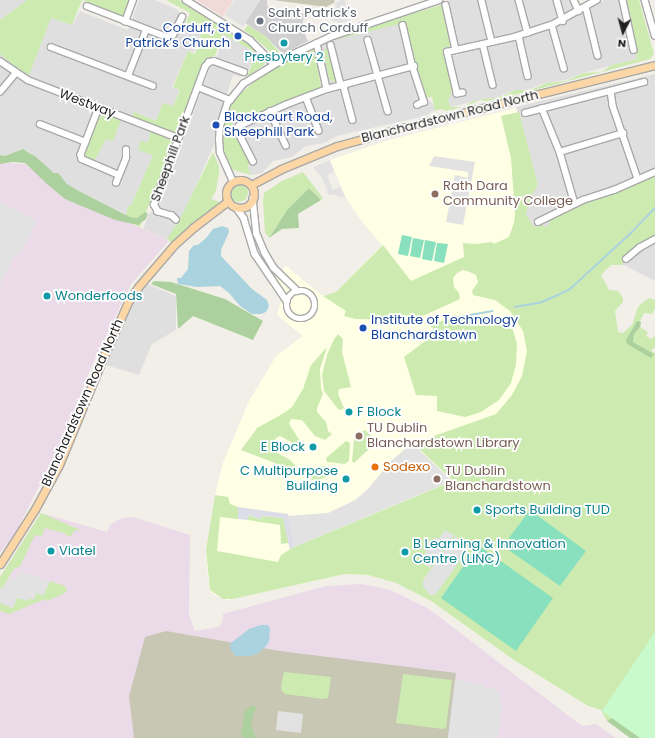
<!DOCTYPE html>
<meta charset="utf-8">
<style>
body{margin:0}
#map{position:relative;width:655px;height:738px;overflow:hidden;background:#f2efe9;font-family:Poppins,sans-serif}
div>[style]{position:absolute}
.residential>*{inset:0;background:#e0dfdf}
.commercial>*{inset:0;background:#f2dad9}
.industrial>*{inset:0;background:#ebdbe8}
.education>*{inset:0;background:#ffffe5}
.religious>*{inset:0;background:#d0d0d0}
.construction>*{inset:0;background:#c7c7b4}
.grass>*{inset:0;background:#cdebb0}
.round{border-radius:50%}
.forest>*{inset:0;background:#add19e}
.park>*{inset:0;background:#c8facc}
.pitch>*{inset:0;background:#88e0be}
.parking>*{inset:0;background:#e2e2e2}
.plaza>*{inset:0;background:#dddde8}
.water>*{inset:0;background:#aad3df}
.stream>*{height:1.5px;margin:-0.75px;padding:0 0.75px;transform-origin:0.75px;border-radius:0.75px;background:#aad3df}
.roads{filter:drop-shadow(1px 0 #a9a9a9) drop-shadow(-1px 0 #a9a9a9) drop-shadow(0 1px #a9a9a9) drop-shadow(0 -1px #a9a9a9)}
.minor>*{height:5.5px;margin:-2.75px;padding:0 2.75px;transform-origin:2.75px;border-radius:2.75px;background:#fff}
.minor>.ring{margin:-2.75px;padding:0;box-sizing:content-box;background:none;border:5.5px solid #fff;border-radius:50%}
.major>*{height:7px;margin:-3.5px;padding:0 3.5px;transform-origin:3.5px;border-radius:3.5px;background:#fcd6a4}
.major>.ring{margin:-3.5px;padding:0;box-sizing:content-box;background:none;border:7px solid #fcd6a4;border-radius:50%}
.dots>*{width:11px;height:11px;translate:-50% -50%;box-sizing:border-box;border:2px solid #fff;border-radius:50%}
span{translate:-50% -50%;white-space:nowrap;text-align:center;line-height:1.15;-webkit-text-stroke:3.5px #fff;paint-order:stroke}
.worship-label{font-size:13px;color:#5b616d}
.left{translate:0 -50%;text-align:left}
.transit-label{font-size:13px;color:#164399}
.right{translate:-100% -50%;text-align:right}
.culture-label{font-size:13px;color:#0d838f}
.street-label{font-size:13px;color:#222}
.education-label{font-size:13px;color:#785e54}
.food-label{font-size:13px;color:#c56008}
.north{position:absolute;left:603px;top:12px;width:40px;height:40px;-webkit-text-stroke:3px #fff;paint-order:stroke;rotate:186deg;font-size:11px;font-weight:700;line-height:16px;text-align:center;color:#222}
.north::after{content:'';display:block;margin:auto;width:14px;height:18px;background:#222;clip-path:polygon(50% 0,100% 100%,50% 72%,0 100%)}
</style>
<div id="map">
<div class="residential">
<div style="clip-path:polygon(0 0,26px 0,27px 1px,0 20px)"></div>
<div style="clip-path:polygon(139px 0,155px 0,178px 10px,185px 22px,202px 30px,194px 52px,188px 51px,172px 87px,179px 90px,173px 107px,157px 121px,134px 112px,129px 123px,151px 132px,147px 143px,153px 155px,131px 206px,128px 206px,126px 214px,71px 187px,28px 151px,23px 149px,5px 156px,0 155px,0 54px,15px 67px,51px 18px,72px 25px,80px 11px,128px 30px)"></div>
<div style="clip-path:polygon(450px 0,576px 0,580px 7px,590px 9px,604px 0,621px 0,637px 59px,583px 73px,565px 80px,541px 84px,531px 89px,509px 92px,496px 98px,483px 99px,451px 107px,448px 101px,450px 93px,446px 68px,451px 56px,460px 54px,447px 1px)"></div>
<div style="clip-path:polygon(397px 13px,425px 97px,433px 104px,435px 110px,425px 116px,337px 136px,324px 143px,306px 146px,292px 157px,273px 161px,262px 173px,251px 175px,248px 168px,250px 165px,231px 121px,243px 116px,245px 119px,295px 97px,319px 89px,322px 85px,315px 49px,324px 43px)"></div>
<div style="clip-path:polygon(224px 34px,255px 53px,248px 72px,240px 77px,233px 75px,218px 122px,216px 140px,182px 218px,168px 240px,143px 229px,149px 214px,160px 203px,210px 68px,214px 66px)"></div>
<div style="clip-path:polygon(655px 74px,655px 281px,610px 258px,531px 230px,521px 214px,535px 181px,516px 107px)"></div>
<div style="clip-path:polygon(145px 283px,176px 296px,176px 330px,152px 344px,139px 375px,106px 365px,130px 305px)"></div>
</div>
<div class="commercial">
<div style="clip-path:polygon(196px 0,233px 0,223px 17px)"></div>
</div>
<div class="industrial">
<div style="clip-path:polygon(0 163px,25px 164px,39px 175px,117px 217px,169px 241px,131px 284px,92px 365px,63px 439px,15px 534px,0 553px)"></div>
<div style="clip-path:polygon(41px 513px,107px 532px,111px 524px,122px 518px,133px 517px,190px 535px,189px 615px,195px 631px,219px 627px,223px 621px,223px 614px,326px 586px,361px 584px,387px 589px,401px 595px,427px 608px,450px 625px,582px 726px,596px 724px,616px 738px,0 738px,0 577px)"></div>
</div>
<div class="education">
<div style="clip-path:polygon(516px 108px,535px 181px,512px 236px,473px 253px,544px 333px,588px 706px,514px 660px,431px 601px,396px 583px,368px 575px,345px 574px,227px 600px,215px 595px,210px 590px,207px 567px,206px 550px,215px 495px,223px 463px,249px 401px,276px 356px,303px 336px,277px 315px,281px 301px,269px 285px,286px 266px,323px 296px,336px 292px,382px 245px,362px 222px,345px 196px,330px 160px,389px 140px)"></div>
</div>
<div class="religious">
<div style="clip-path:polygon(260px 0,267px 0,267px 6px,277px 12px,288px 14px,306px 13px,309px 18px,303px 20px,302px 28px,308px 41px,283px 54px,265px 36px,245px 23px)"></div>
</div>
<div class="construction">
<div style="clip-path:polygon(273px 0,334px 0,335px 2px,326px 7px)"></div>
<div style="clip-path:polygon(166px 631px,280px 651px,456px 673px,448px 738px,134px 738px,129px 696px,145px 637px)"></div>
</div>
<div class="grass">
<div style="clip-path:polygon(26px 0,130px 0,125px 15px,122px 17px,93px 7px,93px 4px,82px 0,72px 25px,51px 18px,29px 75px,15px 67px,0 54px,0 20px,26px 1px)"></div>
<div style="clip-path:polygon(166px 0,179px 0,220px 26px,256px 49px,264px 57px,265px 62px,264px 65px,247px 77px,256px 53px,223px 34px,215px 56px,207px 58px,204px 64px,180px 125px,175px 134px,152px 126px,132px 117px,134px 112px,156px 121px,163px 103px,173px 106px,180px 90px,173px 87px,188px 51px,195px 54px,199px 43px,202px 29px,186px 22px,190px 13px)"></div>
<div style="clip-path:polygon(624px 0,639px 0,654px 54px,650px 59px,531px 91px,487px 101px,479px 100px,470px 105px,447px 111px,441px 109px,435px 111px,432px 97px,426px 98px,413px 60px,404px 23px,338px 39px,338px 38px,381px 23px,444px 4px,453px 46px,443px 48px,452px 91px,448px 101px,451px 107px,463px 107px,473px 101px,483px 99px,496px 98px,516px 90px,531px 90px,546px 83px,566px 81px,583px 73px,601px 72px,612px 65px,637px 59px)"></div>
<div style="clip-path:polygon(248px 25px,265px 36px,282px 55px,278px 57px,274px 56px,262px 44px,244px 30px)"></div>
<div style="clip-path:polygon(329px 44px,338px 81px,334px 82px,329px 79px,324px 51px)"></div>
<div style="clip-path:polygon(315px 49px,321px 87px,245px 120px,243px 116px,231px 121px,250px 160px,248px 168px,251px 175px,233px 170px,224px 155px,222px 131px,229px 106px,234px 99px,267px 71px)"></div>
<div style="clip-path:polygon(519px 112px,538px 185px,532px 194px,527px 210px,526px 214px,533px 226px,540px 227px,541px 224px,546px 227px,549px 225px,550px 219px,562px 213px,655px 175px,655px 237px,641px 242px,629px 253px,622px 265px,611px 265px,601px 275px,609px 290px,618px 291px,623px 298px,623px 302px,615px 311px,618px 332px,623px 333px,632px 325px,638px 307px,642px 303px,649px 298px,655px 300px,655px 308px,652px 314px,644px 313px,640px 321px,641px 328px,648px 332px,646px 336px,651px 339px,655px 336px,655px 347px,651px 351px,655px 353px,655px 664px,617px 715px,607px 721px,601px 710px,588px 706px,514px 660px,431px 601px,396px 583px,368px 575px,345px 574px,233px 599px,223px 599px,210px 590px,206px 550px,215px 495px,228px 497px,230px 504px,238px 507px,238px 519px,220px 517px,217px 551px,278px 562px,281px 555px,294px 547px,453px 481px,416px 446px,434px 436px,496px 414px,512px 395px,522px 376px,527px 351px,523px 331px,510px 311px,495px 300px,473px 295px,472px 291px,478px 282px,476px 275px,470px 272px,463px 270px,457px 273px,453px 278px,454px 287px,459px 293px,460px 299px,425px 315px,393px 320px,356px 319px,344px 316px,346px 311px,323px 296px,336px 292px,383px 245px,411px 281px,464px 257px,463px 243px,476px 244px,492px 242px,494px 244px,509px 237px,514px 223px,515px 215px,511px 158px,501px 116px)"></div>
<div style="clip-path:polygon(105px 114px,121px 120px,113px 141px,106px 139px,93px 163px,86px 159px,84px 154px,99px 117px)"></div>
<div style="clip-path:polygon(151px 132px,170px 138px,173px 144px,140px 227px,125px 220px,128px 206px,131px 206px,153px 155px,138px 150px,141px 140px,147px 143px)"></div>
<div style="clip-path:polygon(213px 152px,219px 166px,219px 173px,216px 191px,211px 199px,220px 202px,172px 243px,167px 239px,182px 215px)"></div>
<div style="clip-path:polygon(303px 172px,323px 198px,321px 200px,309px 188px,287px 210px,269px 238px,265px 232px,263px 202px,264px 193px,282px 181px)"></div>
<div class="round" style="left:230px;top:184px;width:18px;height:18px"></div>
<div style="clip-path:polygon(492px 316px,512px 327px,517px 344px,516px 364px,511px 383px,499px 400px,481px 412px,465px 417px,437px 411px,437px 396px,416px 395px,404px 357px,432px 336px,433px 328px,428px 325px,455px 317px)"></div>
<div style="clip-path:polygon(338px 334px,343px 339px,342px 352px,351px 387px,339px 389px,338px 394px,344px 408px,341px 410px,338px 409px,324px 391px,322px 375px,327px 355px,334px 339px)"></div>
<div style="clip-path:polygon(327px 347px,320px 369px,321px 388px,323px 394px,317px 408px,317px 412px,326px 422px,328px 431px,332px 434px,325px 440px,315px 436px,302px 420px,291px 419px,289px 423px,291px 427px,302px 444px,300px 447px,280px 436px,276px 438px,274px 442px,277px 453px,289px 459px,298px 468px,293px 470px,241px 450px,257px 428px,284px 413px,292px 407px,303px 389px,311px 365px)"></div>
<div style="clip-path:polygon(365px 430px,371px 436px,372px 443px,370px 448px,354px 463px,352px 461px,354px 440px,356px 435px)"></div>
<div style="clip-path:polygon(346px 441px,350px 443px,349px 461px,345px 464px,327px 462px,326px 458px)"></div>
<div style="clip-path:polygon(322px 466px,338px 468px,339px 472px,318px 480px,312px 480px,313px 473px)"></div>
<div style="clip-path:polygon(41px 513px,83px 531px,75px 530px,70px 537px,64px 533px,45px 528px,42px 536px,35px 535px,20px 566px,13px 570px,2px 589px,0 588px,0 577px)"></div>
<div style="clip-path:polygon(248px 515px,260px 519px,262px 516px,283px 518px,289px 543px,281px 544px,280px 525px,248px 520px)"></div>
<div style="clip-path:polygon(50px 581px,65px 586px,67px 591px,63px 594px,47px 601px,45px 599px,9px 614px,0 611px,0 603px,13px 608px,17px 598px,29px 598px,48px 584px)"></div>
<div style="clip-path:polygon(284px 672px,331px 677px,328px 698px,323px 699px,285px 694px,282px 691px,281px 687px)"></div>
<div style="clip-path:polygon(403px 674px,452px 680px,446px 728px,443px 729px,396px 723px)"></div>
</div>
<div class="forest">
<div style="clip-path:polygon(23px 149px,36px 157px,54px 173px,58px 173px,67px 184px,77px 190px,130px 217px,137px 218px,145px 212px,148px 214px,146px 219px,138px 225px,115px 220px,65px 199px,47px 184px,25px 163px,13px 162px,0 164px,0 155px,5px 156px)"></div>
<div style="clip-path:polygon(309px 188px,321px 200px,298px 214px,299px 228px,282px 229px,269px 238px,287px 210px)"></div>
<div style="clip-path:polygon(154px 281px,171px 282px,225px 299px,263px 321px,253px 340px,193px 316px,178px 329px,176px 294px,151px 284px)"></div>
<div style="clip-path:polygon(637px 321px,641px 322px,640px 327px,634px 334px,633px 342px,654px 354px,651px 358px,627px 344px,626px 340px)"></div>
<div style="clip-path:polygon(251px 706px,257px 707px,253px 714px,251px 726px,256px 738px,243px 738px,241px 734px,244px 716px,245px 711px)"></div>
<div style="clip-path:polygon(615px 716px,645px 738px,630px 738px,607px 721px)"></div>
</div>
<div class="park">
<div style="clip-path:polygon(655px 632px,655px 738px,640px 738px,602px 711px)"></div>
</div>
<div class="pitch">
<div style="clip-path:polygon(402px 235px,412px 237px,408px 256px,398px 254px)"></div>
<div style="clip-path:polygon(413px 238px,424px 240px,420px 258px,410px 256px)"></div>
<div style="clip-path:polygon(425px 240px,436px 242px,432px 261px,422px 259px)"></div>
<div style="clip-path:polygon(437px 243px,448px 244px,444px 263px,434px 261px)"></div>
<div style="clip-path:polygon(530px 510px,586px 551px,560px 586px,503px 546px)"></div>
<div style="clip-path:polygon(478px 545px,553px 598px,516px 651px,441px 598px)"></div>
</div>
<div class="parking">
<div style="clip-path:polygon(234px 0,259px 0,243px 27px,225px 15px)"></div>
<div style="clip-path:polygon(342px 0,345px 0,351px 18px,350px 20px,338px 24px,337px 21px,333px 22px,329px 10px,336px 7px,335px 3px)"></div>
<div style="clip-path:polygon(434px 156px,475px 162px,463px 225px,446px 222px,455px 175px,468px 178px,468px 172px,429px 166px)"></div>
<div style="clip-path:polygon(330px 160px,334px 172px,327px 175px,333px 190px,340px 187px,345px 196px,341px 198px,336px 195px,329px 195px,322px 178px,313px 167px)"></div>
<div style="clip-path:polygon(0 202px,37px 220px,20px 255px,16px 254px,0 285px)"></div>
<div style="clip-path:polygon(412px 443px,452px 481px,294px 547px,287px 516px,328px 513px,355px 500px,368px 489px,390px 462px)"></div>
<div style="clip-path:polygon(445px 530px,454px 535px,430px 568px,422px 562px,425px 558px,423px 556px,436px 537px,439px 539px)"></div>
<div style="clip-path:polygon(455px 536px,464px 541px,467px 551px,435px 595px,430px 595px,423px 587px,423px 580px)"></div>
<div style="clip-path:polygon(20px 571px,50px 581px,43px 596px,36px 593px,34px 600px,29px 598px,28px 601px,17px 598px,13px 608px,0 603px,0 588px,3px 589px,9px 577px,16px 578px)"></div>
<div style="clip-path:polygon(455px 680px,484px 684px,484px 687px,494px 689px,499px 692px,502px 706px,498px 738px,448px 738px)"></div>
<div style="clip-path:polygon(278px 711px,303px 714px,301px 733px,276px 730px)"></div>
</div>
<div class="plaza">
<div style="clip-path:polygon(238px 507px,288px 514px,294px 547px,290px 550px,283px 518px,262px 516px,260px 519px,249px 515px,248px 520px,238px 519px)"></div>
</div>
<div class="water">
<div style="clip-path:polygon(222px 226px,228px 228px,229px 232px,221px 250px,221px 256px,252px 289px,267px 300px,269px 306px,266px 312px,261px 314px,252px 314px,240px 306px,229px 293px,220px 286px,197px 287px,178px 284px,177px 278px,181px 278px,188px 269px,189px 251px,194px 245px,198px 245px,206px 238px,213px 229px)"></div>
<div style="clip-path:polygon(261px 625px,268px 625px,270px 628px,269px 642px,265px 647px,259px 653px,250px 656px,235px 656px,230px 648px,231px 643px,249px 629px)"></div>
</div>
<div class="stream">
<div style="left:515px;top:307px;width:27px;rotate:-10deg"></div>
<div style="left:542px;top:302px;width:30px;rotate:-24deg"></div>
<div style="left:569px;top:290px;width:83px;rotate:-42.6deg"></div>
<div style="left:630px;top:234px;width:36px;rotate:-46deg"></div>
<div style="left:453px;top:318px;width:40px;rotate:-10deg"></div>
</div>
<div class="roads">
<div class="minor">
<div style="left:186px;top:0;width:75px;rotate:32deg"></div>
<div style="left:250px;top:40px;width:34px;rotate:45deg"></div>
<div style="left:519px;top:0;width:34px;rotate:75deg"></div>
<div style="left:557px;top:0;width:22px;rotate:74deg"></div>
<div style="left:574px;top:0;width:12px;rotate:66deg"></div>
<div style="left:623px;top:0;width:51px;rotate:77.6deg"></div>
<div style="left:645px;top:0;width:37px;rotate:74deg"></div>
<div style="left:482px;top:1px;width:42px;rotate:76.3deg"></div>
<div style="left:446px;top:5px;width:46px;rotate:77.5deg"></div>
<div style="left:87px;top:6px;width:86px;rotate:21.2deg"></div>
<div style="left:167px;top:37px;width:6px;rotate:-18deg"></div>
<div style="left:173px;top:35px;width:20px;rotate:-63deg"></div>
<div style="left:586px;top:7px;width:50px;rotate:76.2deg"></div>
<div style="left:125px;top:22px;width:23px;rotate:-70deg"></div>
<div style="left:403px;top:25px;width:40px;rotate:77deg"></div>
<div style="left:412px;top:64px;width:40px;rotate:72deg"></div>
<div style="left:424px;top:102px;width:7px;rotate:153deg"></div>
<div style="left:552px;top:25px;width:45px;rotate:74.4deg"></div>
<div style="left:519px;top:36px;width:41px;rotate:77.3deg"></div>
<div style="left:368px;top:40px;width:74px;rotate:74.3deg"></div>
<div style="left:317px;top:43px;width:47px;rotate:77.7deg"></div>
<div style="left:483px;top:44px;width:42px;rotate:76.3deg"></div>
<div style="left:331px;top:45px;width:41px;rotate:76deg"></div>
<div style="left:341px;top:85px;width:4px;rotate:34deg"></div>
<div style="left:344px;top:87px;width:34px;rotate:75deg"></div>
<div style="left:51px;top:47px;width:109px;rotate:20.9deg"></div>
<div style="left:0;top:61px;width:34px;rotate:34deg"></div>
<div style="left:28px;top:80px;width:161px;rotate:21.1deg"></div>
<div style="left:128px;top:76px;width:49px;rotate:-68.6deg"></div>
<div style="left:198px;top:87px;width:35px;rotate:22deg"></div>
<div style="left:611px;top:91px;width:15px;rotate:82deg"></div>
<div style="left:613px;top:106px;width:77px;rotate:71.1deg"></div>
<div style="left:0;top:92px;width:25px;rotate:-50deg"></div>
<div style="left:463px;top:93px;width:6px;rotate:171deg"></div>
<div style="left:457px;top:94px;width:43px;rotate:-103.4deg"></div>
<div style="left:447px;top:52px;width:69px;rotate:-12.6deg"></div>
<div style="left:514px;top:37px;width:40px;rotate:-18deg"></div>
<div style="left:552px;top:25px;width:51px;rotate:-29.1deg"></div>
<div style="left:306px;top:97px;width:36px;rotate:69deg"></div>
<div style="left:99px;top:108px;width:50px;rotate:111deg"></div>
<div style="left:81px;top:155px;width:4px;rotate:76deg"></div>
<div style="left:82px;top:159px;width:40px;rotate:23.4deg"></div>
<div style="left:542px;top:108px;width:48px;rotate:67.8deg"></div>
<div style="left:560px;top:152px;width:54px;rotate:73.9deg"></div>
<div style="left:270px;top:111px;width:38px;rotate:65deg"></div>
<div style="left:525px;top:113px;width:123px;rotate:-14.6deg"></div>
<div style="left:40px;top:124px;width:49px;rotate:21.4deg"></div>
<div style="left:560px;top:152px;width:66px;rotate:-16.8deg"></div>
<div style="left:253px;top:162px;width:36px;rotate:-117deg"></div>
<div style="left:237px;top:130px;width:4px;rotate:-63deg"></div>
<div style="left:239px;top:126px;width:51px;rotate:-24.5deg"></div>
<div style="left:285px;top:105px;width:45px;rotate:-20.9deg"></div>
<div style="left:327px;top:89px;width:90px;rotate:-14.8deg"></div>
<div style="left:233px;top:182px;width:32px;rotate:-114deg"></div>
<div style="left:220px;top:153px;width:13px;rotate:-94deg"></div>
<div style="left:219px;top:140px;width:14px;rotate:-86deg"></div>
<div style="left:220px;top:126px;width:23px;rotate:-72deg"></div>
<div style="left:227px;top:104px;width:26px;rotate:-51deg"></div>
<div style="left:243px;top:84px;width:52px;rotate:-31.5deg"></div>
<div style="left:287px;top:57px;width:47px;rotate:-24.9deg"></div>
<div style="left:330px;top:37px;width:115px;rotate:-18.7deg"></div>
<div style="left:116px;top:183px;width:27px;rotate:-68deg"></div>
<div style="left:126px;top:158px;width:8px;rotate:-90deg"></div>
<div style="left:253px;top:198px;width:36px;rotate:84deg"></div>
<div style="left:257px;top:234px;width:21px;rotate:67deg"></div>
<div style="left:265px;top:253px;width:17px;rotate:59deg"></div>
<div style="left:274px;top:268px;width:33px;rotate:44deg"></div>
<div style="left:236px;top:207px;width:14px;rotate:54deg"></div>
<div style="left:244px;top:218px;width:38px;rotate:73deg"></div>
<div style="left:255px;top:254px;width:57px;rotate:55.8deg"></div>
<div style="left:176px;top:220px;width:6px;rotate:-135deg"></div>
<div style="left:172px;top:216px;width:15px;rotate:-164deg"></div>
<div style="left:158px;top:212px;width:8px;rotate:-120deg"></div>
<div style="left:154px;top:205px;width:147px;rotate:-69.7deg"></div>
<div style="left:205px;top:67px;width:6px;rotate:-51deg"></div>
<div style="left:209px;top:62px;width:5px;rotate:-11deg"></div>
<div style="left:214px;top:61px;width:32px;rotate:20deg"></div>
<div style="left:538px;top:222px;width:50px;rotate:-26.1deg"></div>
<div style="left:583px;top:200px;width:33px;rotate:-18deg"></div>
<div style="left:614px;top:190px;width:45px;rotate:-23.7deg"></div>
<div style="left:626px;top:259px;width:17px;rotate:-40deg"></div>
<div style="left:639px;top:248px;width:18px;rotate:-29deg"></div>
<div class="ring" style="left:287px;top:291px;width:22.5px;height:22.5px"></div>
</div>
<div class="major">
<div class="ring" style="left:226px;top:180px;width:21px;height:21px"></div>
<div style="left:251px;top:185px;width:34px;rotate:-28deg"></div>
<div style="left:281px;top:169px;width:61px;rotate:-22.3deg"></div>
<div style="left:337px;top:146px;width:63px;rotate:-15.6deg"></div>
<div style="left:398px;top:129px;width:265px;rotate:-14deg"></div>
<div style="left:0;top:564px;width:65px;rotate:-57.5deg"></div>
<div style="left:35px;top:509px;width:50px;rotate:-61.4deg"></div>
<div style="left:59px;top:465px;width:116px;rotate:-67.6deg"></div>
<div style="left:103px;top:358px;width:61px;rotate:-65.9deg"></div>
<div style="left:128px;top:302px;width:18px;rotate:-56deg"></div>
<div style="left:138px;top:287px;width:55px;rotate:-49.4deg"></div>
<div style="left:174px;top:245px;width:27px;rotate:-42deg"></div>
<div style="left:194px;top:227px;width:43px;rotate:-37.4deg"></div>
</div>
</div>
<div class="dots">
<div style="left:260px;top:21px;background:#6b7280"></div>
<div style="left:238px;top:36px;background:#1a4fb4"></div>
<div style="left:284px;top:43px;background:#0f9aa8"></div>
<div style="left:216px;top:125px;background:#1a4fb4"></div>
<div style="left:435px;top:194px;background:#8d6e63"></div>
<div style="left:47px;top:296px;background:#0f9aa8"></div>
<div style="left:363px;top:328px;background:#1a4fb4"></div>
<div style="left:349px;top:412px;background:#0f9aa8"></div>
<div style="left:359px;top:436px;background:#8d6e63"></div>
<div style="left:313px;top:447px;background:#0f9aa8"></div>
<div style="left:375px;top:467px;background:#e8710a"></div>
<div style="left:346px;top:479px;background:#0f9aa8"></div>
<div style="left:437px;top:479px;background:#8d6e63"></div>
<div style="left:477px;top:510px;background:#0f9aa8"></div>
<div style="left:51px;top:551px;background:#0f9aa8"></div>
<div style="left:405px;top:552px;background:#0f9aa8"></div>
</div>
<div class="worship-label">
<span class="left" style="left:268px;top:21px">Saint Patrick's<br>Church Corduff</span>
</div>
<div class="transit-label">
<span class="right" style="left:230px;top:36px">Corduff, St<br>Patrick’s Church</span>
<span class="left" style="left:224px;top:125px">Blackcourt Road,<br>Sheephill Park</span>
<span class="left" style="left:371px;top:328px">Institute of Technology<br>Blanchardstown</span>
</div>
<div class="culture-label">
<span style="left:284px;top:57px">Presbytery 2</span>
<span class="left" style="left:55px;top:296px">Wonderfoods</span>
<span class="left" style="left:357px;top:412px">F Block</span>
<span class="right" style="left:305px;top:447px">E Block</span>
<span class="right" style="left:338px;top:479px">C Multipurpose<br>Building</span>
<span class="left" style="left:485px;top:510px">Sports Building TUD</span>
<span class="left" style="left:413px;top:552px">B Learning &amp; Innovation<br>Centre (LINC)</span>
<span class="left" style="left:59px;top:551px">Viatel</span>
</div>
<div class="street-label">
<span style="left:87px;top:104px;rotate:21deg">Westway</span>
<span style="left:450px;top:117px;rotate:-14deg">Blanchardstown Road North</span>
<span style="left:171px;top:159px;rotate:-70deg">Sheephill Park</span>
<span style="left:83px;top:403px;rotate:-66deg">Blanchardstown Road North</span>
</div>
<div class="education-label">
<span class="left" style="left:443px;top:194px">Rath Dara<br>Community College</span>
<span class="left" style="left:367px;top:436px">TU Dublin<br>Blanchardstown Library</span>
<span class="left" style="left:445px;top:479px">TU Dublin<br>Blanchardstown</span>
</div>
<div class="food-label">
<span class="left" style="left:383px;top:467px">Sodexo</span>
</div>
<div class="north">N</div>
</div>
